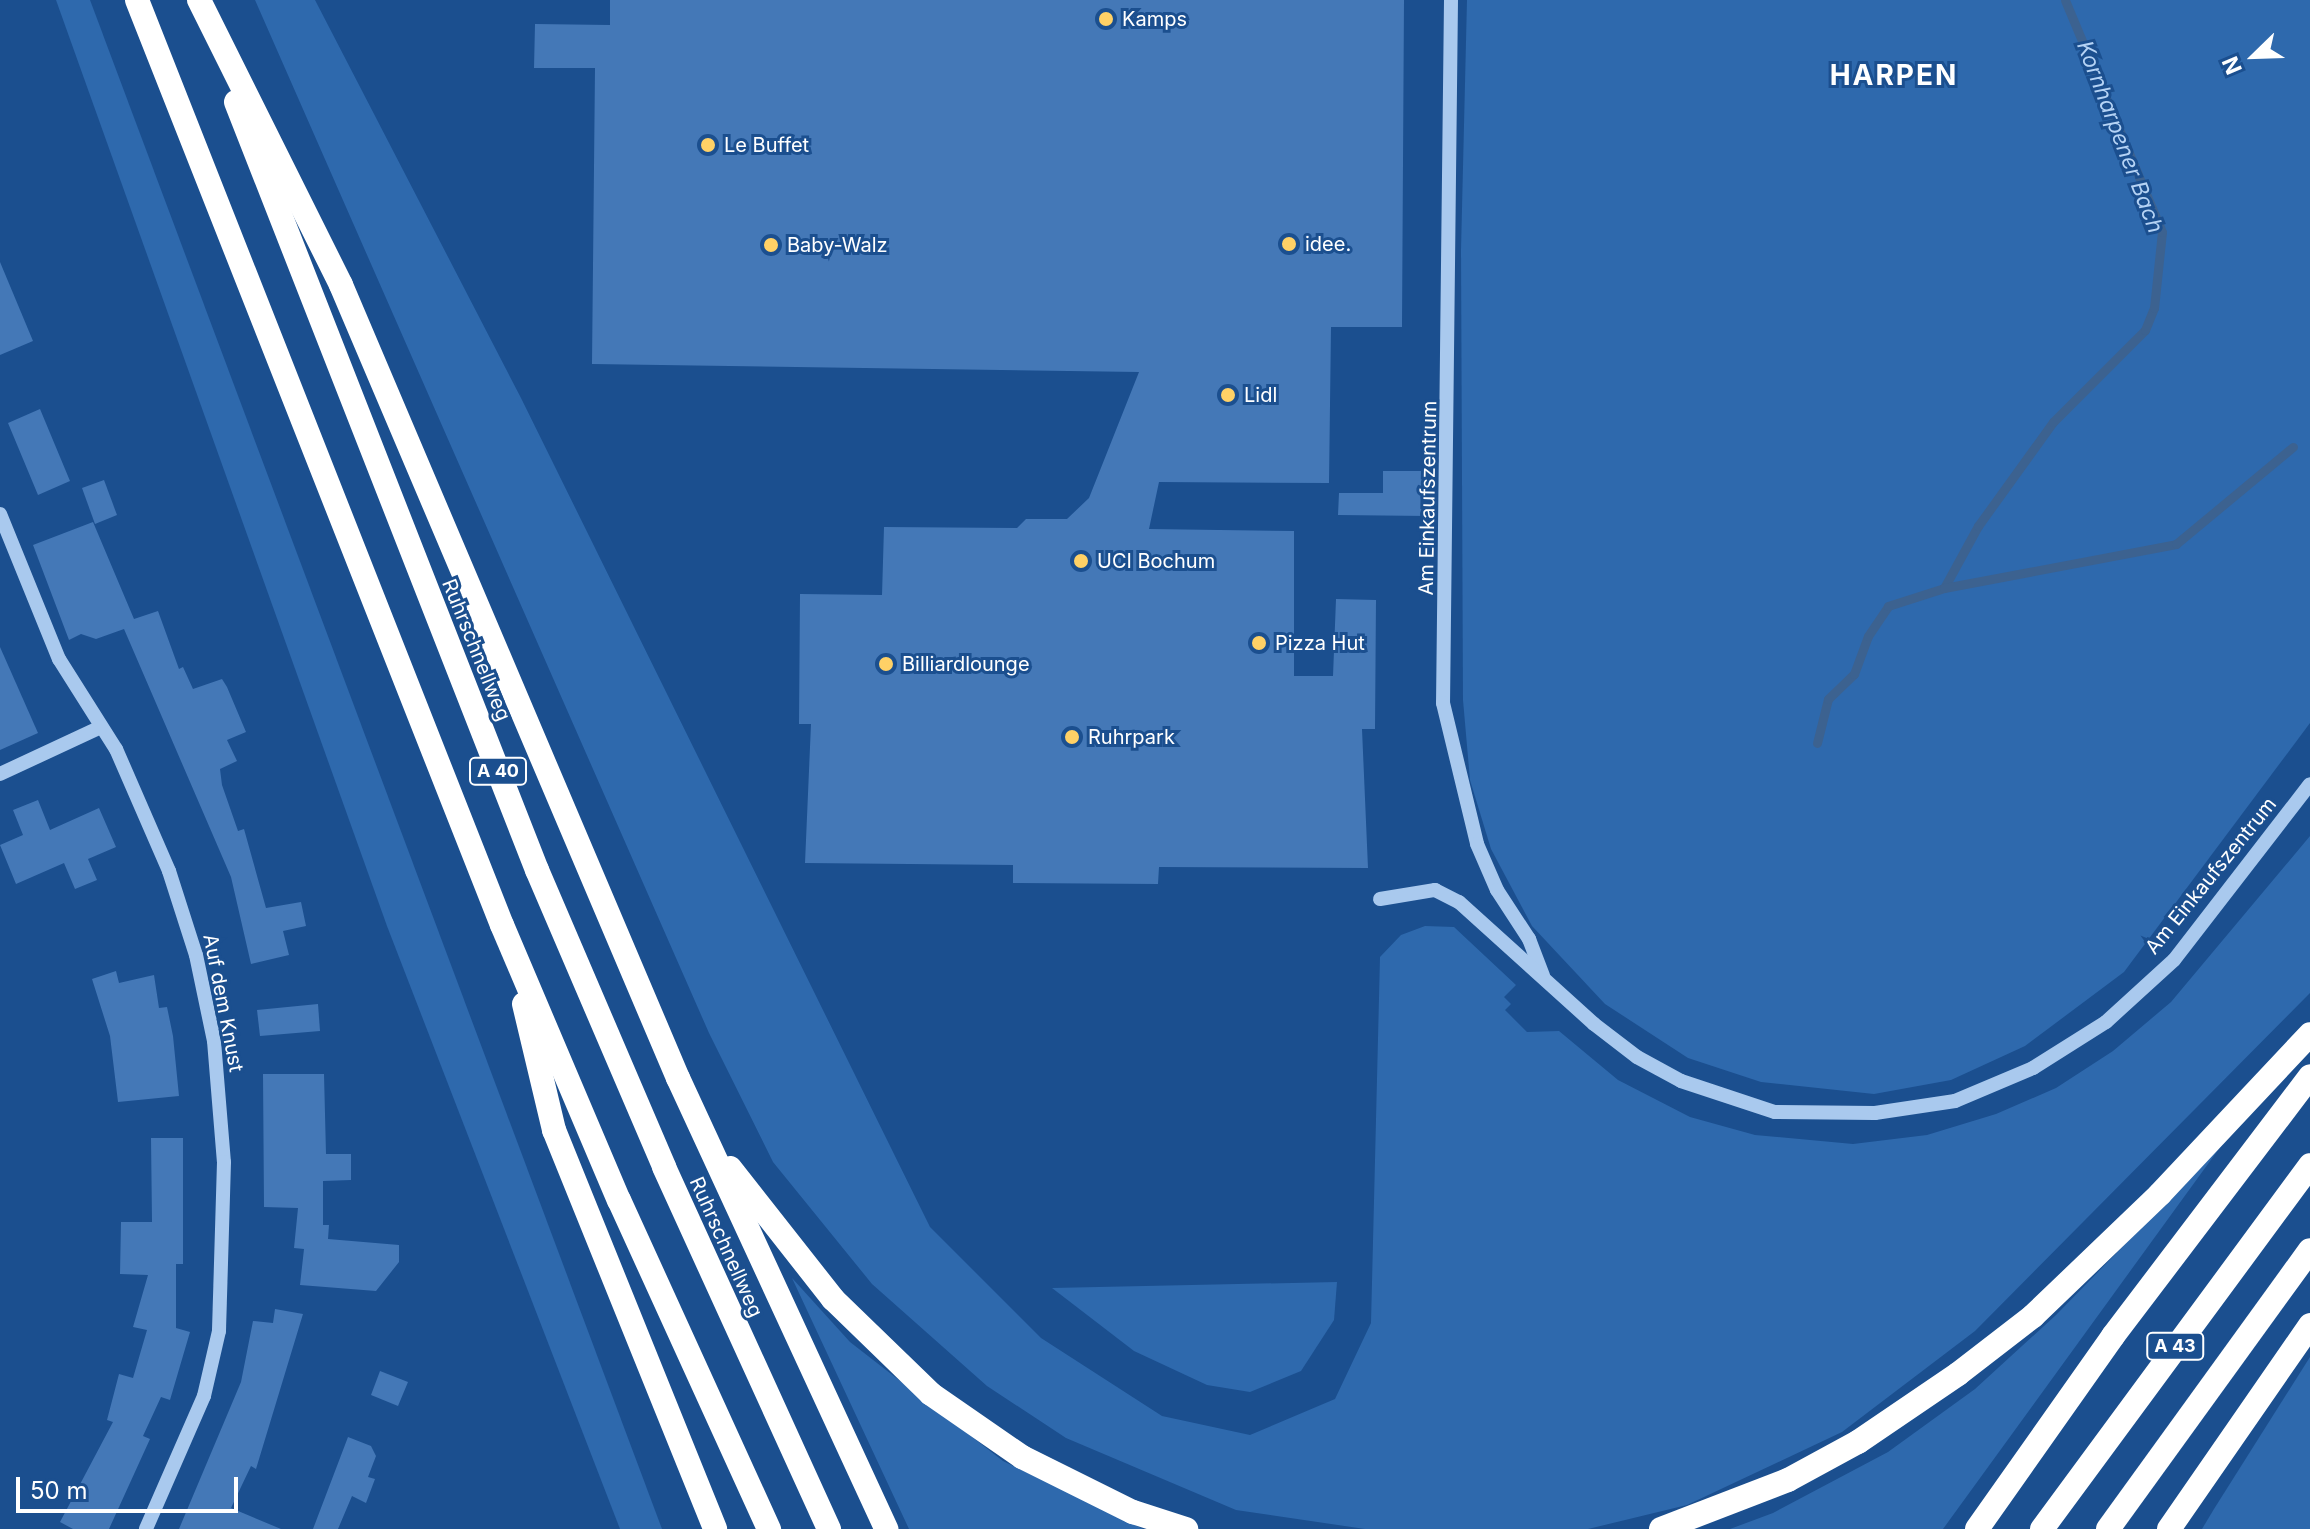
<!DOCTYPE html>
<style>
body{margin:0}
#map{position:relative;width:2310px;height:1529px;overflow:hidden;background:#1b4f8f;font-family:Inter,sans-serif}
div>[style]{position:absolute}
.green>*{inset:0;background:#2e69ad}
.stream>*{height:9px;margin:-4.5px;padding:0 4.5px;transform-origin:4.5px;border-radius:4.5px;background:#3c6290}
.building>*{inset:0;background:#4478b7}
.minor>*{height:14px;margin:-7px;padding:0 7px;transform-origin:7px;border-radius:7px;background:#a9c9ee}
.highway>*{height:24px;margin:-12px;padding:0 12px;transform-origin:12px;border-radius:12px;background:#fff}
.dots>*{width:22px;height:22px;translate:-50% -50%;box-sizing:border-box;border:4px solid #1b4f8f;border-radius:50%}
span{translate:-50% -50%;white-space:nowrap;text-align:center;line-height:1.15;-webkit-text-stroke:6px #1b4f8f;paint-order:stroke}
.shield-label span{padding:2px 6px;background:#1b4f8f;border:2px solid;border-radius:6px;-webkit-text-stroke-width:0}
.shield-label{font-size:18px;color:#fff;font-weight:700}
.poi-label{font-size:20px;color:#fff}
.left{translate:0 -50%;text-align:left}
.street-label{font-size:20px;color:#fff}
.water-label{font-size:22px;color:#b5d3f5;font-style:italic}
.district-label{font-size:28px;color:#fff;font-weight:700;letter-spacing:2px}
.north{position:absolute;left:2214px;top:16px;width:80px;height:80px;-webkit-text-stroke:6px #1b4f8f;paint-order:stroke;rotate:247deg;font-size:22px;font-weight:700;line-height:32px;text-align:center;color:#fff}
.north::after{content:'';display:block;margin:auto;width:28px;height:36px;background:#fff;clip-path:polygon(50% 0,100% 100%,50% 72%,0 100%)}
.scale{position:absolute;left:16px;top:1477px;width:222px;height:36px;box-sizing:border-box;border:4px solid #fff;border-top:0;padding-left:10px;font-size:24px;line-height:28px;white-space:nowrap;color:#fff;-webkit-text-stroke:6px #1b4f8f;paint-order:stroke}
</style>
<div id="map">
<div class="green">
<div style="clip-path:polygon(56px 0,90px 0,662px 1529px,620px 1529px,387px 926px)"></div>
<div style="clip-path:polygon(255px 0,315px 0,521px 398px,930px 1227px,1041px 1338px,1162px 1416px,1250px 1435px,1335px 1399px,1371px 1323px,1380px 957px,1401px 935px,1425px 926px,1454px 927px,1516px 985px,1504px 997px,1511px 1004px,1505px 1010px,1527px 1032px,1559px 1031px,1618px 1080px,1690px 1117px,1755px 1135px,1853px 1144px,1927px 1135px,1996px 1114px,2056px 1088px,2113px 1051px,2171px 1002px,2310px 836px,2310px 993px,1975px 1331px,1842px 1432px,1687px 1505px,1588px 1529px,1365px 1529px,1236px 1510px,1066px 1438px,987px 1386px,872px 1284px,773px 1162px,709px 1033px)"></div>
<div style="clip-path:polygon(1467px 0,2310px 0,2310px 723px,2124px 972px,2025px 1046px,1951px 1080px,1874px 1094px,1761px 1082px,1688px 1058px,1605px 1004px,1532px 926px,1491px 849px,1470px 780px,1463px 700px,1461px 250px)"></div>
<div style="clip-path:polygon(2221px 1146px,1943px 1529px,1730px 1529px,1773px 1513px,1888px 1452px,1975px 1389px,2056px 1315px)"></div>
<div style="clip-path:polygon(792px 1278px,850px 1342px,1003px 1461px,1143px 1529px,909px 1529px)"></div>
<div style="clip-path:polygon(1337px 1282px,1334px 1320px,1301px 1371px,1250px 1392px,1207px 1385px,1134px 1351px,1052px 1288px)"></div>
<div style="clip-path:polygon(2310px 1357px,2310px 1529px,2202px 1529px,2214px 1509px)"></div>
</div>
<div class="stream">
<div style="left:1944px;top:588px;width:71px;rotate:-61.3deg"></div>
<div style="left:1978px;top:526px;width:128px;rotate:-54.2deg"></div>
<div style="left:2053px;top:422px;width:130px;rotate:-45deg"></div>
<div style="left:2145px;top:330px;width:24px;rotate:-68deg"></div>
<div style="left:2154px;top:308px;width:76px;rotate:-84deg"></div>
<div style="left:2162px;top:232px;width:251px;rotate:-112.7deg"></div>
<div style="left:1817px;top:743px;width:45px;rotate:-76deg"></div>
<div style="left:1828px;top:699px;width:36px;rotate:-44deg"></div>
<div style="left:1854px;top:674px;width:40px;rotate:-69.8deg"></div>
<div style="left:1868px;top:636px;width:36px;rotate:-56deg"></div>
<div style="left:1888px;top:606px;width:59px;rotate:-17.8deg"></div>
<div style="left:1944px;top:588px;width:236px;rotate:-10.7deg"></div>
<div style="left:2176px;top:544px;width:152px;rotate:-39.7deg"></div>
</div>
<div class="building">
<div style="clip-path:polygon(610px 0,1404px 0,1402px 327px,1331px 327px,1329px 483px,1159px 482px,1149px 529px,1294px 531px,1294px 676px,1333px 676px,1336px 599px,1376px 600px,1375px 729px,1362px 729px,1368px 868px,1159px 867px,1158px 884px,1013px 883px,1013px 865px,805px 863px,811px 724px,799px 724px,800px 594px,882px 595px,884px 527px,1017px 528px,1026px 519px,1067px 519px,1089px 498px,1139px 372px,592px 364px,595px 68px,534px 68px,535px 24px,610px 25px)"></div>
<div style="clip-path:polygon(0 262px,33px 341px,0 355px)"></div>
<div style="clip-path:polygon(40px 409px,70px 481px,38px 495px,8px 423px)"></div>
<div style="clip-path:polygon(1383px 471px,1427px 471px,1427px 516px,1338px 515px,1339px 493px,1383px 493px)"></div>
<div style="clip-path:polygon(104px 480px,117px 515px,95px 524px,82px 488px)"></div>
<div style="clip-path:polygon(93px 522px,134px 619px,158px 611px,179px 669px,183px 667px,193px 689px,222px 679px,227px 687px,246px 732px,227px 740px,237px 761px,220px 769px,222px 785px,238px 831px,244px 829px,266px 908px,301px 902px,306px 926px,283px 931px,289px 955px,251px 964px,231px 877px,124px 629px,96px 639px,81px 634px,69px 640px,33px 545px)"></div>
<div style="clip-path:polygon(0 647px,38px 733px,0 750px)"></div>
<div style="clip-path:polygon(38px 800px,50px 830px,99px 808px,116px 847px,88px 859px,97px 880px,75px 889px,64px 863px,16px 884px,0 845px,23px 835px,13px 810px)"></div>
<div style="clip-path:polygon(116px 971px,119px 983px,154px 975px,159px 1008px,167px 1007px,173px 1036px,179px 1096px,118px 1102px,110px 1036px,92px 979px)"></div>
<div style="clip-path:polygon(318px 1004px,320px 1031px,260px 1036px,257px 1010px)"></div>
<div style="clip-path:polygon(263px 1074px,324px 1074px,326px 1154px,351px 1154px,351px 1180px,323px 1181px,323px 1225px,329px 1225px,328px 1239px,399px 1245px,399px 1262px,376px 1291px,300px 1285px,304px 1249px,294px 1248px,298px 1208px,264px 1207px)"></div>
<div style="clip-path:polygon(151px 1138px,183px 1138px,183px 1264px,176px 1264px,176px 1328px,190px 1332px,170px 1400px,161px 1397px,143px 1436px,150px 1439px,109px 1529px,73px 1529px,60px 1522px,113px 1422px,107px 1420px,119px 1374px,133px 1378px,147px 1330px,133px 1327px,148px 1275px,120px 1274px,121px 1222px,152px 1222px)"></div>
<div style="clip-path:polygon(275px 1309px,303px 1314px,256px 1469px,251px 1466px,231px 1508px,281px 1529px,179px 1529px,241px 1382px,253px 1321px,273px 1323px)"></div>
<div style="clip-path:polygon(380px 1371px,408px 1382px,398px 1406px,371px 1395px)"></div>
<div style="clip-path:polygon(348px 1437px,371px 1446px,376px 1456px,368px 1477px,375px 1479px,366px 1503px,352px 1496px,338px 1529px,313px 1529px)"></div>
</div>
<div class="minor">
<div style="left:1451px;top:0;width:703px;rotate:90.65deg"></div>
<div style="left:1443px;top:703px;width:145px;rotate:76.4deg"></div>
<div style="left:1477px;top:844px;width:50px;rotate:66.5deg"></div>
<div style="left:1497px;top:890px;width:59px;rotate:56.9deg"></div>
<div style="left:1529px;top:939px;width:39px;rotate:69deg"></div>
<div style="left:0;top:514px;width:157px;rotate:67.9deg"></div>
<div style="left:59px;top:659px;width:107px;rotate:57.7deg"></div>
<div style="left:116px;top:749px;width:133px;rotate:66.5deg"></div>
<div style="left:169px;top:871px;width:88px;rotate:72.2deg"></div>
<div style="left:196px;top:955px;width:88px;rotate:78.2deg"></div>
<div style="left:214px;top:1041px;width:121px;rotate:85.3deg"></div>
<div style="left:224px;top:1162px;width:169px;rotate:91.7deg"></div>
<div style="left:219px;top:1331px;width:67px;rotate:103deg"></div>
<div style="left:204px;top:1396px;width:145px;rotate:113.6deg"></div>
<div style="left:0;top:774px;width:111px;rotate:-25deg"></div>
<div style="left:1380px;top:899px;width:56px;rotate:-9.3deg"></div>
<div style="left:1435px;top:890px;width:27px;rotate:27deg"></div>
<div style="left:1459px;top:902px;width:182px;rotate:42.1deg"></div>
<div style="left:1594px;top:1024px;width:54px;rotate:37.5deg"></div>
<div style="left:1637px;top:1057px;width:50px;rotate:28.6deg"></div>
<div style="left:1681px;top:1081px;width:99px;rotate:18.3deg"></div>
<div style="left:1775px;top:1112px;width:100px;rotate:0.6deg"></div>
<div style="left:1875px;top:1113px;width:81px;rotate:-8.5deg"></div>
<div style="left:1955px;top:1101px;width:85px;rotate:-22.9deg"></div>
<div style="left:2033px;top:1068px;width:86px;rotate:-32.2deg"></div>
<div style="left:2106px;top:1022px;width:92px;rotate:-42.4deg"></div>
<div style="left:2174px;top:960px;width:222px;rotate:-52.3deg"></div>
</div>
<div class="highway">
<div style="left:137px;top:0;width:994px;rotate:68.47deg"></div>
<div style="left:502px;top:925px;width:299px;rotate:67deg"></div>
<div style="left:619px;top:1200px;width:362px;rotate:65.5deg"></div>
<div style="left:199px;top:0;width:318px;rotate:63.5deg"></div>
<div style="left:341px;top:285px;width:862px;rotate:66.98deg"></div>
<div style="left:678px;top:1078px;width:497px;rotate:65.2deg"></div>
<div style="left:236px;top:102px;width:825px;rotate:68.6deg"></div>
<div style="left:537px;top:870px;width:323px;rotate:66.8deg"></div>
<div style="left:664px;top:1167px;width:398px;rotate:65.5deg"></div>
<div style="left:524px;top:1004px;width:130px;rotate:76.6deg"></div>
<div style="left:554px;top:1130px;width:430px;rotate:68deg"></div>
<div style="left:730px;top:1168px;width:167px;rotate:51.8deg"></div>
<div style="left:833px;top:1299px;width:136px;rotate:44.1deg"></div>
<div style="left:931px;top:1394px;width:111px;rotate:34.7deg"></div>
<div style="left:1022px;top:1457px;width:124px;rotate:26.4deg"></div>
<div style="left:1133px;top:1512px;width:56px;rotate:17.8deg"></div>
<div style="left:1661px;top:1529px;width:136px;rotate:-21.1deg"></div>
<div style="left:1788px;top:1480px;width:80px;rotate:-28.5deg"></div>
<div style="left:1858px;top:1442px;width:121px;rotate:-34.2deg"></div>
<div style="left:1958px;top:1374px;width:95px;rotate:-37.7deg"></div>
<div style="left:2033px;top:1316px;width:176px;rotate:-43.8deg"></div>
<div style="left:2160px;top:1194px;width:219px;rotate:-46.8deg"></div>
<div style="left:1977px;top:1529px;width:236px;rotate:-54.8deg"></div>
<div style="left:2113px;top:1336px;width:326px;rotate:-52.8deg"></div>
<div style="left:2042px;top:1529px;width:452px;rotate:-53.6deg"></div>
<div style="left:2108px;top:1529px;width:344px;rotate:-54.1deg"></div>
<div style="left:2169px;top:1529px;width:248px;rotate:-55.3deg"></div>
</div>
<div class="dots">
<div style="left:1106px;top:19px;background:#ffd166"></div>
<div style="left:708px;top:145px;background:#ffd166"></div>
<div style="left:1289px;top:244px;background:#ffd166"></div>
<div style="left:771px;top:245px;background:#ffd166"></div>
<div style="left:1228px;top:395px;background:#ffd166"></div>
<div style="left:1081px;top:561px;background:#ffd166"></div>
<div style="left:1259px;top:643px;background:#ffd166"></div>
<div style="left:886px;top:664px;background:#ffd166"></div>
<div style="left:1072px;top:737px;background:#ffd166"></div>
</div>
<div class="shield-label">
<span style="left:498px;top:771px">A 40</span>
<span style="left:2175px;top:1346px">A 43</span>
</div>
<div class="poi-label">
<span class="left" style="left:1122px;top:19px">Kamps</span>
<span class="left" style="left:724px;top:145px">Le Buffet</span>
<span class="left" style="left:1305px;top:244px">idee.</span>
<span class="left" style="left:787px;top:245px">Baby-Walz</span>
<span class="left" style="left:1244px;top:395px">Lidl</span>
<span class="left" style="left:1097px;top:561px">UCI Bochum</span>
<span class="left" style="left:1275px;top:643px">Pizza Hut</span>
<span class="left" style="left:902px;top:664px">Billiardlounge</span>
<span class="left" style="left:1088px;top:737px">Ruhrpark</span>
</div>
<div class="street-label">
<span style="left:1428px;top:498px;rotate:-89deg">Am Einkaufszentrum</span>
<span style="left:476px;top:650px;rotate:68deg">Ruhrschnellweg</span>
<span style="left:2211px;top:876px;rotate:-51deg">Am Einkaufszentrum</span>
<span style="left:223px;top:1003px;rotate:79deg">Auf dem Knust</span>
<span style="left:726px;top:1247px;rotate:66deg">Ruhrschnellweg</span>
</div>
<div class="water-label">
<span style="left:2120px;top:137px;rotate:69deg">Kornharpener Bach</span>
</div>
<div class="district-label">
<span style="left:1894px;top:75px">HARPEN</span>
</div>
<div class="north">N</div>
<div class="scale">50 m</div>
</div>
